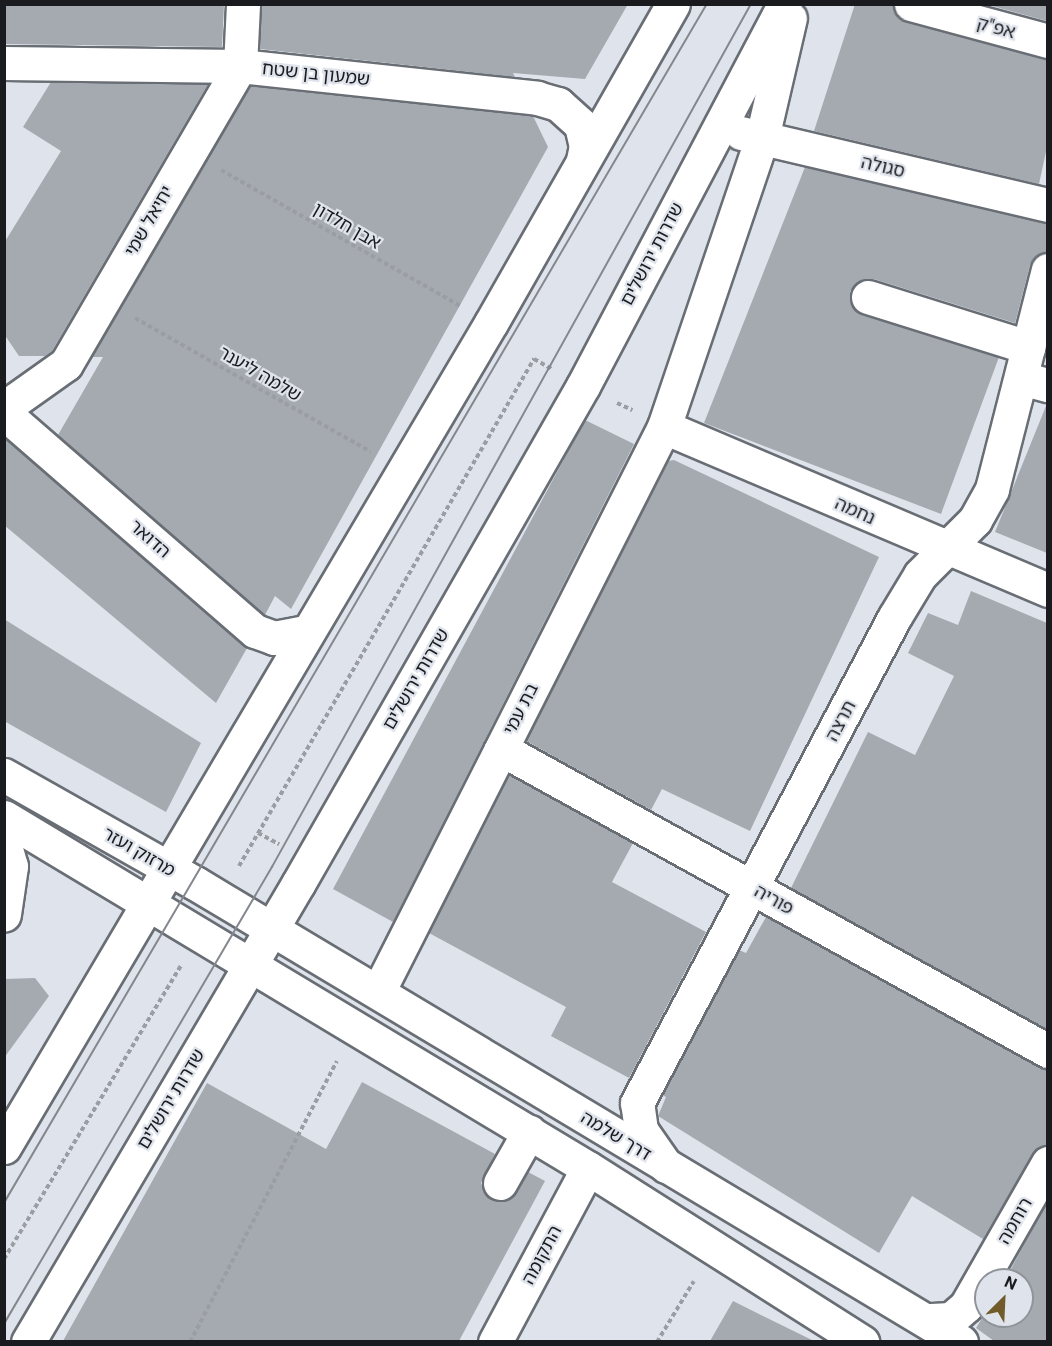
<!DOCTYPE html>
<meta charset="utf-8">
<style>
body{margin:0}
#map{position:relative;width:1052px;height:1346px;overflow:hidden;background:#dfe4ec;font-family:Roboto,"Noto Sans Hebrew",sans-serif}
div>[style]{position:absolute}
.building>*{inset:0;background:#a5aab1}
.path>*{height:4px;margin-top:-2px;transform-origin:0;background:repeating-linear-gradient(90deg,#9a9ea4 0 4.5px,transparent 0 7.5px)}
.roads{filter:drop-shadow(2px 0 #696e75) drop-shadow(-2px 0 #696e75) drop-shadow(0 2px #696e75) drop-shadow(0 -2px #696e75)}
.minor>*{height:33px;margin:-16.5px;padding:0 16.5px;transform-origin:16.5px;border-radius:16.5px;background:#fff}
.major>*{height:33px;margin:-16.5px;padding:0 16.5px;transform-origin:16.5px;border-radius:16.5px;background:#fff}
.tram>*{height:1.5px;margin:-0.75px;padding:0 0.75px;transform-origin:0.75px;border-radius:0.75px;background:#84878d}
span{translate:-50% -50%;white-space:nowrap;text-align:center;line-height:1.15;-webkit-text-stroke:4.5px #dfe4ec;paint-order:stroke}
.street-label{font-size:18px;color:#1a1b1e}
.frame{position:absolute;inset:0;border:6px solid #1a1b1e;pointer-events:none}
.north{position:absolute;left:974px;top:1268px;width:60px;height:60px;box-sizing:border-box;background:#dfe4ec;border:2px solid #90949a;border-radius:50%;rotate:24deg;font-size:16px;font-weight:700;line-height:24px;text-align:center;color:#1a1b1e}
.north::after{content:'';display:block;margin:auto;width:21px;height:27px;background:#715b2b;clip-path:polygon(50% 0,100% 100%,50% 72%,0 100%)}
</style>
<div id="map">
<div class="building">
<div style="clip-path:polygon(4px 4px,224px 4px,222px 47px,4px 44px)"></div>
<div style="clip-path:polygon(262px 4px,628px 4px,585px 79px,513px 73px,515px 77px,260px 49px)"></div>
<div style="clip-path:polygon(855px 4px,893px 4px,897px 17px,906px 22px,1047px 59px,1047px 147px,1039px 184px,814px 131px)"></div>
<div style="clip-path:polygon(985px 4px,1047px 4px,1047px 21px)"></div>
<div style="clip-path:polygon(51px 82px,208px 84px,52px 351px,45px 356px,19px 356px,4px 334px,4px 243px,61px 151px,23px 127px)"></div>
<div style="clip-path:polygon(250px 86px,533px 116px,548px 147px,291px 609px,275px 596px,265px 615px,58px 435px,103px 357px,92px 357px)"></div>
<div style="clip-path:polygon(805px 167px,1047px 223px,1047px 252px,1035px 257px,1030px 265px,1015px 323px,874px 279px,863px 279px,850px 291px,850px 302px,862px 315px,999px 357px,941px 514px,704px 423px)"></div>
<div style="clip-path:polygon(1046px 406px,1047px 406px,1047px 553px,995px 532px)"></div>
<div style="clip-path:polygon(585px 420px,634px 444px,393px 922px,333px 889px)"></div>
<div style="clip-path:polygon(4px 438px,247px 648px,216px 703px,4px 525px)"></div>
<div style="clip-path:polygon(674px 460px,879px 557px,750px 831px,662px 789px,651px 810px,526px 741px,668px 461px)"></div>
<div style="clip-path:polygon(971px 591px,1047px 623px,1047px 1029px,791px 888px,868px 732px,915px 755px,954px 676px,908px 653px,928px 613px,958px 625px)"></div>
<div style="clip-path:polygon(4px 619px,201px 743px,166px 812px,4px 721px)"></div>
<div style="clip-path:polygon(509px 775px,633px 843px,612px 882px,706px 932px,629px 1078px,551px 1036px,566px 1007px,429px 933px)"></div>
<div style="clip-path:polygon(766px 917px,1047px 1070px,1047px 1144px,1032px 1154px,983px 1239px,912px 1196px,879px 1253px,658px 1116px,666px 1097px,662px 1095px,739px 950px,746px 953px)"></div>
<div style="clip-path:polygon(35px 978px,49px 996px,4px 1058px,4px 979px)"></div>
<div style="clip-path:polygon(362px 1082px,495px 1154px,481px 1183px,491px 1200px,510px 1199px,528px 1172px,545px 1181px,459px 1341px,63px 1341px,207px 1083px,326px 1149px)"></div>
<div style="clip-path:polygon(1047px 1202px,1047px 1341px,994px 1341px,976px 1328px,986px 1312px,986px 1316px,1022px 1316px,1022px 1280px,1005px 1280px)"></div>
<div style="clip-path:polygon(733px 1301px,755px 1312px,814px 1341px,710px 1341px)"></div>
</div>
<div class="path">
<div style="left:221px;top:170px;width:275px;rotate:29.6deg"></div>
<div style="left:135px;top:318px;width:271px;rotate:29.6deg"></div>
<div style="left:617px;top:403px;width:17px;rotate:25deg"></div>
<div style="left:258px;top:833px;width:24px;rotate:28deg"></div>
<div style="left:239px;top:866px;width:587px;rotate:-59.81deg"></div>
<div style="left:534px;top:359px;width:21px;rotate:29deg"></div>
<div style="left:4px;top:1259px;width:342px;rotate:-58.9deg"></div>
<div style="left:190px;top:1342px;width:317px;rotate:-62.4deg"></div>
<div style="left:657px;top:1342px;width:71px;rotate:-58.8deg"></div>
</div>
<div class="roads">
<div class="minor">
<div style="left:911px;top:4px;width:142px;rotate:15.1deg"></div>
<div style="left:4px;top:63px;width:236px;rotate:0.7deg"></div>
<div style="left:240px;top:66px;width:299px;rotate:6.1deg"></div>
<div style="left:537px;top:98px;width:22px;rotate:16deg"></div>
<div style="left:558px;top:104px;width:31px;rotate:42deg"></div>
<div style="left:581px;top:125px;width:22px;rotate:77deg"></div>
<div style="left:586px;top:146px;width:14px;rotate:102deg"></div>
<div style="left:741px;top:133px;width:315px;rotate:13.2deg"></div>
<div style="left:868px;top:297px;width:168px;rotate:17.4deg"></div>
<div style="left:1021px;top:378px;width:28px;rotate:15deg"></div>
<div style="left:4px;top:408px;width:76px;rotate:-35.4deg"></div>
<div style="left:66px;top:364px;width:345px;rotate:-59.7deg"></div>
<div style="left:240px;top:66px;width:62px;rotate:-87.2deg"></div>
<div style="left:4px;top:413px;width:332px;rotate:41deg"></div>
<div style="left:255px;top:631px;width:20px;rotate:20deg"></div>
<div style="left:274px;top:638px;width:32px;rotate:-11deg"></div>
<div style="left:664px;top:427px;width:417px;rotate:23deg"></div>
<div style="left:501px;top:749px;width:625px;rotate:28.9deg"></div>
<div style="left:4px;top:842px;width:25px;rotate:74deg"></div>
<div style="left:11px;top:866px;width:49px;rotate:98.3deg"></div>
<div style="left:378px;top:992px;width:633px;rotate:-63.15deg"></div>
<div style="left:664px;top:427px;width:305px;rotate:-71.3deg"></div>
<div style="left:762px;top:138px;width:123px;rotate:-76.9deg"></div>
<div style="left:4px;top:1147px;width:957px;rotate:-59.42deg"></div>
<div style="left:491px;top:323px;width:367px;rotate:-60.3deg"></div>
<div style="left:666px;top:1166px;width:44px;rotate:-124.8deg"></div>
<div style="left:641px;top:1130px;width:27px;rotate:-98deg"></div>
<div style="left:637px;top:1103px;width:549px;rotate:-62.08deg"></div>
<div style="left:894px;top:618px;width:50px;rotate:-58.8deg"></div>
<div style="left:920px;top:575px;width:78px;rotate:-45deg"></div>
<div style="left:975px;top:520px;width:35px;rotate:-61deg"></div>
<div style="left:992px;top:489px;width:226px;rotate:-75.7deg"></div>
<div style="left:500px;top:1183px;width:59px;rotate:-60.4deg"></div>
<div style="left:931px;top:1320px;width:20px;rotate:-3deg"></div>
<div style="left:951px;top:1319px;width:20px;rotate:-41deg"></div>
<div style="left:966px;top:1306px;width:165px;rotate:-60.2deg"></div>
<div style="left:28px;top:1342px;width:532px;rotate:-59.48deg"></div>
<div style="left:298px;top:884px;width:574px;rotate:-60.22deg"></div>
<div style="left:583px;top:386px;width:432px;rotate:-62.2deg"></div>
<div style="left:495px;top:1342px;width:197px;rotate:-61.9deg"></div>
</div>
<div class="major">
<div style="left:4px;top:775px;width:219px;rotate:29.5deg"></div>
<div style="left:195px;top:883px;width:893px;rotate:30.93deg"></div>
<div style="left:4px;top:817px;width:681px;rotate:31.01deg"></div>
<div style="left:588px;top:1168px;width:325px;rotate:32.4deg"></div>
</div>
</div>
<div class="tram">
<div style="left:4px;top:1203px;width:1390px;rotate:-59.62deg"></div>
<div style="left:4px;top:1324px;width:530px;rotate:-59.61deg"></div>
<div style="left:272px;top:867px;width:987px;rotate:-60.97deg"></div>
</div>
<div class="street-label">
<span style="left:996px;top:28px;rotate:15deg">אפ"ק</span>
<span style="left:316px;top:74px;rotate:6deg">שמעון בן שטח</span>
<span style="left:883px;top:167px;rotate:13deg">סגולה</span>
<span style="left:149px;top:221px;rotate:-60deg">יחיאל שמי</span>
<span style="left:347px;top:226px;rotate:30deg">אבן חלדון</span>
<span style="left:652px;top:254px;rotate:-62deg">שדרות ירושלים</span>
<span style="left:260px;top:374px;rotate:30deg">שלמה ליענר</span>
<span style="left:855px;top:511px;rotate:24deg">נחמה</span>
<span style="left:150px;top:539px;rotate:41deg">הדואר</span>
<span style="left:416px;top:679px;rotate:-60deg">שדרות ירושלים</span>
<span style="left:521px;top:709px;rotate:-63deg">בת עמי</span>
<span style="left:841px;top:721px;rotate:-62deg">תרצה</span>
<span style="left:139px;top:852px;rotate:30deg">מרזוק ועזר</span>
<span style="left:774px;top:900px;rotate:29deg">פוריה</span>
<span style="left:171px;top:1099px;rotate:-59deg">שדרות ירושלים</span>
<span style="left:616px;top:1136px;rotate:31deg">דרך שלמה</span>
<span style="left:1015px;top:1221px;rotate:-60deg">רוחמה</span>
<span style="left:542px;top:1255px;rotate:-62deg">התקומה</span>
</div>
<div class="frame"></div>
<div class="north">N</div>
</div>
